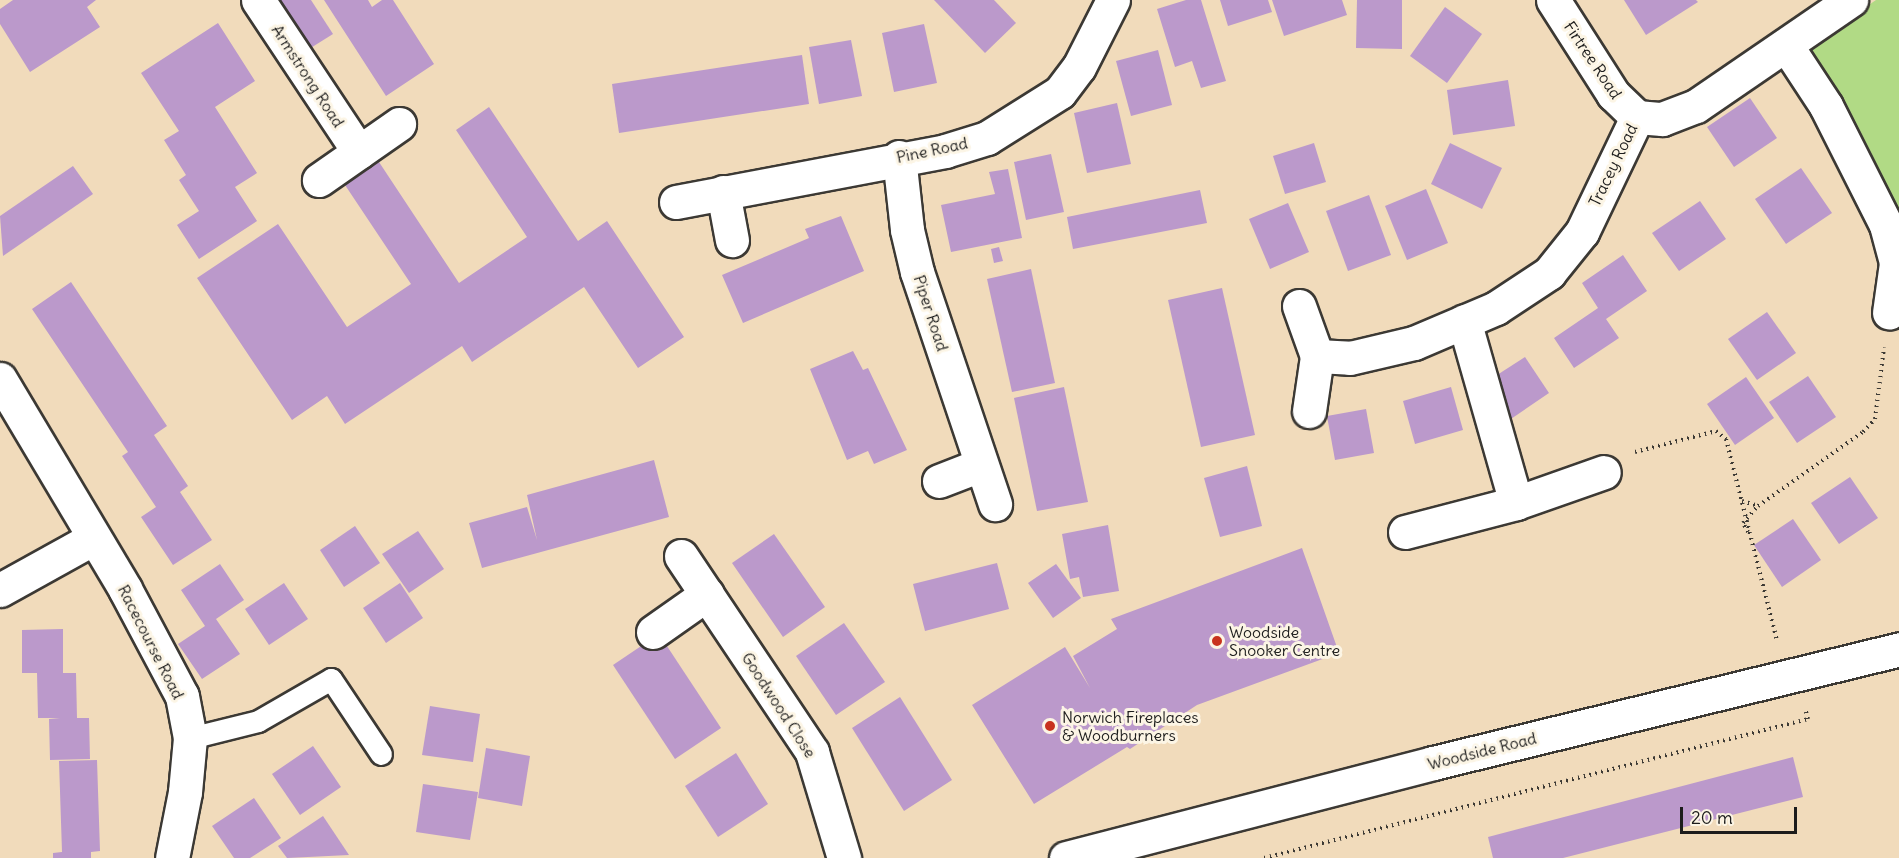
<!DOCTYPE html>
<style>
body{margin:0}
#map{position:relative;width:1899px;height:858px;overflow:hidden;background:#f1dbbb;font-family:Delius,sans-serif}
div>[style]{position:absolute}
.green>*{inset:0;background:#b1da85}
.building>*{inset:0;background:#bb99cb}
.path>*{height:4px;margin-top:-2px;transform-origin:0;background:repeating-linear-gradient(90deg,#3c3934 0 1.5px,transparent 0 6px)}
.roads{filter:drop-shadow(2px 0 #3c3934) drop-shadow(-2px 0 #3c3934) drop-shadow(0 2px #3c3934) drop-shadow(0 -2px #3c3934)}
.service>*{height:21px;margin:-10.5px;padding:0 10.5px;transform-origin:10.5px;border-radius:10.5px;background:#fff}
.minor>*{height:33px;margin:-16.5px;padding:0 16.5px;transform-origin:16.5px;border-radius:16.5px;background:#fff}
.tertiary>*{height:33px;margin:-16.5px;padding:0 16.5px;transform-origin:16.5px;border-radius:16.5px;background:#fff}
.dots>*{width:16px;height:16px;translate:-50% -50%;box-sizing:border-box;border:3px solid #fcf5e5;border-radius:50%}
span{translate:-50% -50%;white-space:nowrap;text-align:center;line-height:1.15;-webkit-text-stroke:6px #fcf5e5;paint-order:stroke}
.street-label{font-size:16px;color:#1c1c1c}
.poi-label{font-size:16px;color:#1c1c1c}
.left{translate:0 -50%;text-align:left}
.scale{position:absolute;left:1680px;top:807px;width:117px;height:27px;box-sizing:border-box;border:3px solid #1c1c1c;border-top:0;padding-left:8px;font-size:18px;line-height:21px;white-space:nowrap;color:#1c1c1c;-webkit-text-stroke:4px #fcf5e5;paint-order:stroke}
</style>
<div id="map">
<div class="green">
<div style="clip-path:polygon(1876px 0,1899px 0,1899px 231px,1794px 56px)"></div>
</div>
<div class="building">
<div style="clip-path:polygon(13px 0,96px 0,87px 7px,100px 27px,30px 72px,0 24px,0 9px)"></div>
<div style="clip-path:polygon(271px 0,311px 0,333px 34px,301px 54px)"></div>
<div style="clip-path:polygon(324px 0,368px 0,372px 7px,382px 0,393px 0,434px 64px,386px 96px)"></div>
<div style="clip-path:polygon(934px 0,994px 0,1016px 23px,985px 53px)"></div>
<div style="clip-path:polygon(1186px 0,1201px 0,1226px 81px,1201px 88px,1192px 61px,1175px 67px,1157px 9px)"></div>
<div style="clip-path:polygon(1220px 0,1268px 0,1272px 12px,1228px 26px)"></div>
<div style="clip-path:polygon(1272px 0,1342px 0,1347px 15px,1284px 36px)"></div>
<div style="clip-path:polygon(1357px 0,1402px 0,1402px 49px,1356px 48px)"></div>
<div style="clip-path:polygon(1624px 0,1696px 0,1698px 2px,1646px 35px)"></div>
<div style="clip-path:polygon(1445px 7px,1482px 34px,1447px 83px,1410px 56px)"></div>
<div style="clip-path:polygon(218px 23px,255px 81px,215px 107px,257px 173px,235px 187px,257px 221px,199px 259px,177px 225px,199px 211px,179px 180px,186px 175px,164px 140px,179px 131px,141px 73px)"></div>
<div style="clip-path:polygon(924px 24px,937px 83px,894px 92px,882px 33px)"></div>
<div style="clip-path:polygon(851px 40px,862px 96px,819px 104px,809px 47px)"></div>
<div style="clip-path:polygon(1158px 50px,1172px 105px,1131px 116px,1116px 61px)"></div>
<div style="clip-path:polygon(802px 55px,809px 104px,619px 133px,612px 84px)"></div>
<div style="clip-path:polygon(1508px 80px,1515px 126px,1453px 135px,1447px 90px)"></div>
<div style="clip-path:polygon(1750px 98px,1777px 138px,1734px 167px,1707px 127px)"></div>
<div style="clip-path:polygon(1117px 103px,1131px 164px,1087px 173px,1074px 113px)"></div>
<div style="clip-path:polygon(489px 107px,578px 241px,607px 221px,684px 337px,638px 368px,584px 287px,472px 362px,462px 346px,345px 424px,327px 396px,292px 420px,197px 278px,278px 224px,347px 327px,411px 284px,345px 185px,379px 162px,459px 283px,527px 237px,456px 130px)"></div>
<div style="clip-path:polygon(1314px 143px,1326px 182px,1285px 194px,1273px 156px)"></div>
<div style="clip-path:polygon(1450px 143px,1502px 168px,1482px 209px,1431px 184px)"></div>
<div style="clip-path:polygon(1051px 154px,1064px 212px,1026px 220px,1014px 162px)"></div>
<div style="clip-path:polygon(73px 166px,93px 194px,3px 256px,0 216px)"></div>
<div style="clip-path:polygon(1801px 168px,1832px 213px,1786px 244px,1755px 199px)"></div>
<div style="clip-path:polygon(1008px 169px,1022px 238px,951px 252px,941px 205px,995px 194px,989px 172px)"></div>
<div style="clip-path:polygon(1426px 189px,1448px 243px,1407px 260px,1385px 206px)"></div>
<div style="clip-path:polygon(1200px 190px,1207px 223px,1073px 249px,1067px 217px)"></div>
<div style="clip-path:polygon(1369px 195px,1391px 255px,1348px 271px,1326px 211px)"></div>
<div style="clip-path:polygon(1700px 201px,1726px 239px,1679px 271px,1652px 233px)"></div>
<div style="clip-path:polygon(1288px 203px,1309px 252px,1270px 269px,1249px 219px)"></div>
<div style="clip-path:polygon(841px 216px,864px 271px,743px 323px,722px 275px,809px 238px,805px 229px)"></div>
<div style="clip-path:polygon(999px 247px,1003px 261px,994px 263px,991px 249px)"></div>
<div style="clip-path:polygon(1623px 255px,1647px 291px,1606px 319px,1619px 338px,1574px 368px,1554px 338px,1598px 308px,1582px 283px)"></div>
<div style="clip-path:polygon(1031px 269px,1055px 383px,1012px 392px,987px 279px)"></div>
<div style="clip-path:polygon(71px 282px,167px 426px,154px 435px,188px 486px,180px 492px,212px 540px,173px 565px,141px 517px,156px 507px,122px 456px,128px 452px,32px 309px)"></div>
<div style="clip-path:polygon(1222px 288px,1255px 435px,1201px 447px,1168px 300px)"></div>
<div style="clip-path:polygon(1767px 312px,1796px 353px,1757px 380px,1728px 339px)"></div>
<div style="clip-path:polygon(853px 351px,863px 370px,868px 368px,907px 450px,874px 464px,868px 451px,847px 460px,810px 369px)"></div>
<div style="clip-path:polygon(1525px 357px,1549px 393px,1505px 423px,1480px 386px)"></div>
<div style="clip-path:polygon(1808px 376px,1836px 417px,1797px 443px,1769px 402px)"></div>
<div style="clip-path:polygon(1746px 377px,1774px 418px,1735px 445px,1707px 404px)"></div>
<div style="clip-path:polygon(1064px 387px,1088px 502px,1037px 511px,1014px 398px)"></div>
<div style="clip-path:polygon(1451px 387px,1463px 430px,1415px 444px,1403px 401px)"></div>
<div style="clip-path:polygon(1366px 409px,1374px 453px,1335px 460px,1327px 416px)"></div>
<div style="clip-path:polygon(654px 460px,669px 517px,482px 568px,469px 523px,527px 507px,537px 540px,527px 495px)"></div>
<div style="clip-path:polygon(1247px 466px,1262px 526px,1220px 537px,1204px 478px)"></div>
<div style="clip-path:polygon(1850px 477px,1878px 518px,1839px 544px,1811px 503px)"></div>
<div style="clip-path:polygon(1793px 519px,1821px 560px,1782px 587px,1754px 545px)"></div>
<div style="clip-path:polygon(1108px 525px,1119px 591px,1083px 597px,1079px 577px,1070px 579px,1062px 534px)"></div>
<div style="clip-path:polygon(355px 526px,380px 563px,344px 587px,320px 550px)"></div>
<div style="clip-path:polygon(418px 531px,444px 569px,409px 593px,382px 554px)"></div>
<div style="clip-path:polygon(774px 534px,825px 607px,783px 637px,732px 563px)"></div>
<div style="clip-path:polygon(1302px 548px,1339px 653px,1197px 705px,1130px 749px,1127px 747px,1034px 804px,972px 705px,1065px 647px,1090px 688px,1073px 656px,1117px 629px,1111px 619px)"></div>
<div style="clip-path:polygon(997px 563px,1009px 609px,925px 631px,913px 584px)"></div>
<div style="clip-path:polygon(220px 564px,244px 600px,216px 619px,240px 654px,202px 679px,178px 644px,205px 626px,181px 590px)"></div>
<div style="clip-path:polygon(1056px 564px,1081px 598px,1053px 618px,1028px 583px)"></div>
<div style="clip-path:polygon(284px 583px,308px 619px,269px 645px,245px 609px)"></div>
<div style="clip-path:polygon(400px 583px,423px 618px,386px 643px,363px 608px)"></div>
<div style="clip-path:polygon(844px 623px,885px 682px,836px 715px,796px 656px)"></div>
<div style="clip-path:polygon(63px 629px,63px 673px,76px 673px,77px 718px,89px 718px,90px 759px,50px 760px,49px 719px,60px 718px,38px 718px,37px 673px,22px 673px,22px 630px)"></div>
<div style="clip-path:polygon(659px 634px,721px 728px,675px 759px,613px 665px)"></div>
<div style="clip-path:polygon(900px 697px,952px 780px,904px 811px,852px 728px)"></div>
<div style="clip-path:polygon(430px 706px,480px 714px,473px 762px,422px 755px)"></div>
<div style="clip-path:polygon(313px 746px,341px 787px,300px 815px,272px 774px)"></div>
<div style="clip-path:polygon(486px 748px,530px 756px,522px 806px,478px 798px)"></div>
<div style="clip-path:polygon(736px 753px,768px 804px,718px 837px,685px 786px)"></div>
<div style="clip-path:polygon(1793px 757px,1803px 797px,1563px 858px,1493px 858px,1488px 837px)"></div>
<div style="clip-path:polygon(97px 760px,100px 851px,91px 852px,91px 858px,53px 858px,53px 853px,62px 852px,59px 761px)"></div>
<div style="clip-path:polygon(423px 784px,478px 792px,470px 840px,416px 832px)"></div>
<div style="clip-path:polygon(254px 798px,281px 838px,250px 858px,234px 858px,212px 826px)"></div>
<div style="clip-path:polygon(323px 816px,349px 855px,287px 858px,278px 846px)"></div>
</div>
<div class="path">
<div style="left:1635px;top:452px;width:84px;rotate:-14.5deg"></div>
<div style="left:1716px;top:431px;width:13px;rotate:39deg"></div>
<div style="left:1726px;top:439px;width:208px;rotate:75.8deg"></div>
<div style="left:1742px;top:501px;width:17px;rotate:17deg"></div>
<div style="left:1748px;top:532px;width:10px;rotate:-119deg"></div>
<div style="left:1743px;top:523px;width:23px;rotate:-49deg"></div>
<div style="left:1758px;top:506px;width:128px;rotate:-35.2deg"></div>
<div style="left:1863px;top:432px;width:18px;rotate:-47deg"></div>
<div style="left:1875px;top:419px;width:72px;rotate:-82.8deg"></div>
<div style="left:1264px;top:858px;width:561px;rotate:-14.33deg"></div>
<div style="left:1808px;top:719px;width:11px;rotate:-105deg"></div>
</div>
<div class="roads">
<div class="service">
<div style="left:190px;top:738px;width:70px;rotate:-14deg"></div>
<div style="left:258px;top:721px;width:84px;rotate:-29.9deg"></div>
<div style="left:331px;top:679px;width:90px;rotate:56.3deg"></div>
</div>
<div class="minor">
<div style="left:258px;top:0;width:182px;rotate:56.4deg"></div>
<div style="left:359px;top:152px;width:49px;rotate:145deg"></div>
<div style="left:1553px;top:0;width:112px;rotate:57.4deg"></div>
<div style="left:1613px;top:94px;width:33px;rotate:44deg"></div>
<div style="left:1786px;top:45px;width:73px;rotate:56.7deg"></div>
<div style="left:1826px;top:106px;width:133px;rotate:63.2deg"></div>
<div style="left:1886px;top:225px;width:39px;rotate:75deg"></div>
<div style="left:1896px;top:263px;width:50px;rotate:98deg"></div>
<div style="left:359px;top:152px;width:49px;rotate:-35deg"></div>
<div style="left:899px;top:157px;width:73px;rotate:83.7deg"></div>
<div style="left:907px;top:230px;width:43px;rotate:76.6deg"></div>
<div style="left:917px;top:272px;width:245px;rotate:71.4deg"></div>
<div style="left:723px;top:192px;width:49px;rotate:79.4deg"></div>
<div style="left:676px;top:202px;width:274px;rotate:-10.7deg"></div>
<div style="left:945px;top:151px;width:44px;rotate:-17.2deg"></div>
<div style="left:987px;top:138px;width:86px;rotate:-32.2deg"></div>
<div style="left:1060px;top:92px;width:31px;rotate:-53deg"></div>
<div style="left:1079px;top:67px;width:75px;rotate:-63.1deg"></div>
<div style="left:1299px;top:306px;width:53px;rotate:70.2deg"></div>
<div style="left:1317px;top:356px;width:33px;rotate:3deg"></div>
<div style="left:1350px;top:358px;width:66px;rotate:-13.2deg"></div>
<div style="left:1414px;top:343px;width:89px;rotate:-23.1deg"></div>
<div style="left:1496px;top:308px;width:64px;rotate:-33.4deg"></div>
<div style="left:1549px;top:273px;width:53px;rotate:-51.2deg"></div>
<div style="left:1582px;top:232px;width:127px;rotate:-64.4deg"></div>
<div style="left:1637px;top:117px;width:25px;rotate:5deg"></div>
<div style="left:1662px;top:119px;width:36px;rotate:-21deg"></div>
<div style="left:1696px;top:106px;width:188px;rotate:-34.4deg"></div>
<div style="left:0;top:379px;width:244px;rotate:59.2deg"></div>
<div style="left:125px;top:589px;width:121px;rotate:62deg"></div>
<div style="left:182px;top:696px;width:43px;rotate:79.2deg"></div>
<div style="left:190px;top:738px;width:54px;rotate:95.3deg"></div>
<div style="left:185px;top:792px;width:67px;rotate:101.1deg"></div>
<div style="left:1309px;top:411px;width:56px;rotate:-81.7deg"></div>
<div style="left:939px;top:481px;width:44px;rotate:-21.3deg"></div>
<div style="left:1516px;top:503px;width:93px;rotate:-19.4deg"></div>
<div style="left:1405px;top:532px;width:115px;rotate:-14.6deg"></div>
<div style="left:1516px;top:503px;width:189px;rotate:-105.9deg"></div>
<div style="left:681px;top:556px;width:236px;rotate:56.2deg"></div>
<div style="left:812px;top:752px;width:111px;rotate:73.2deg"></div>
<div style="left:0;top:590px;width:107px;rotate:-29deg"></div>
<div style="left:653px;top:632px;width:66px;rotate:-35.1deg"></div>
</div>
<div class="tertiary">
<div style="left:1066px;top:858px;width:379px;rotate:-14.5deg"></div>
<div style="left:1433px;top:763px;width:480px;rotate:-13.7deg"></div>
</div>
</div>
<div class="dots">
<div style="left:1217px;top:641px;background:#c8321e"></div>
<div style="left:1050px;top:726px;background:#c8321e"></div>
</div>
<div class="street-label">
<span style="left:1593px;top:60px;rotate:56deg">Firtree Road</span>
<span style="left:308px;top:76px;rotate:57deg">Armstrong Road</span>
<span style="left:932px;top:150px;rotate:-12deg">Pine Road</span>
<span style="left:1613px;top:165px;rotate:-64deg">Tracey Road</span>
<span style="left:931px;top:313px;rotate:72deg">Piper Road</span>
<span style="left:151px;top:642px;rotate:63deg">Racecourse Road</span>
<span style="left:779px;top:705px;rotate:57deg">Goodwood Close</span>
<span style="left:1482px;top:751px;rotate:-14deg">Woodside Road</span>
</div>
<div class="poi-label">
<span class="left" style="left:1229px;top:641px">Woodside<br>Snooker Centre</span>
<span class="left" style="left:1062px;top:726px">Norwich Fireplaces<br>&amp; Woodburners</span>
</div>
<div class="scale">20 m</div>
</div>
